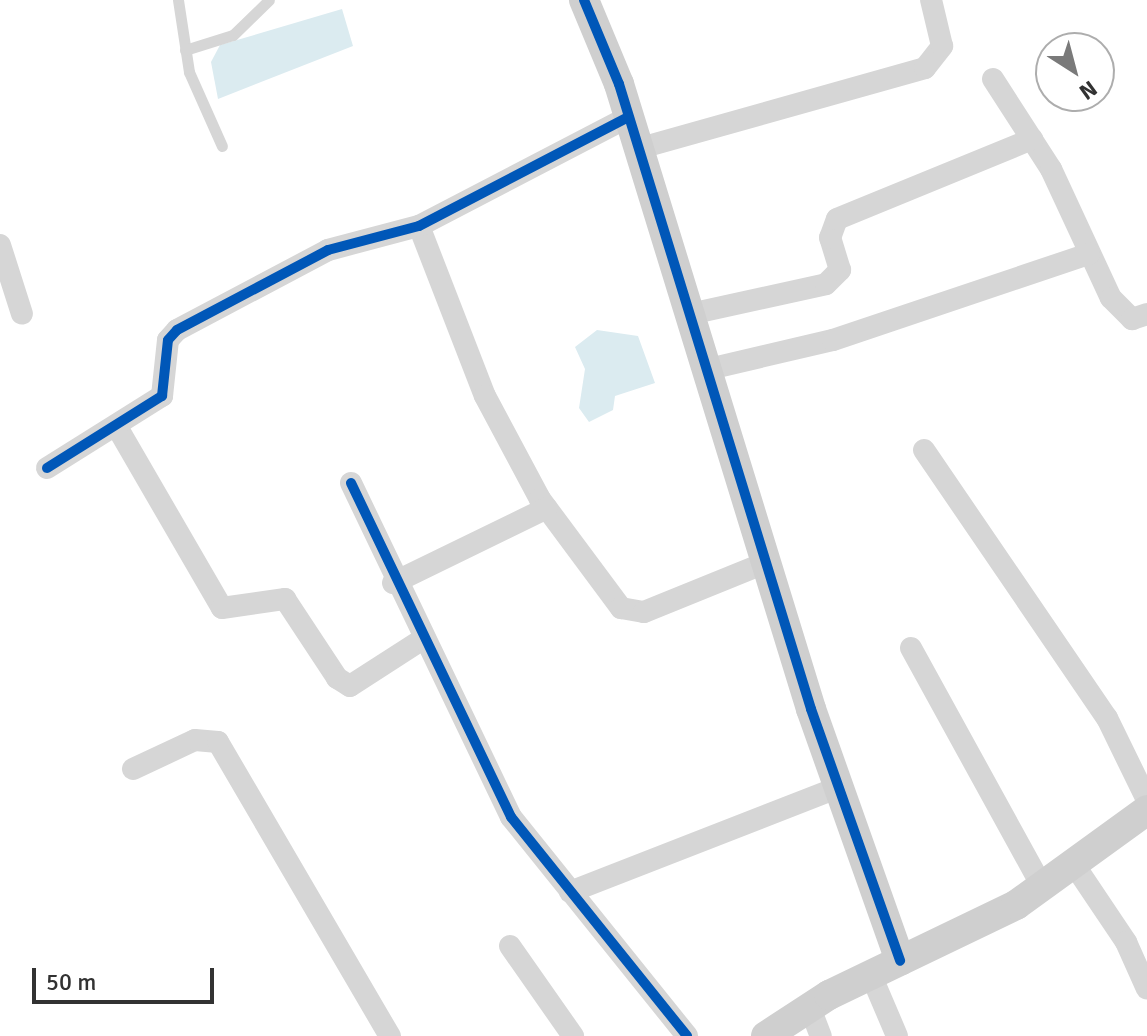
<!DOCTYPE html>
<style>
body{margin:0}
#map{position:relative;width:1147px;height:1036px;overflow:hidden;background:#fff;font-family:Signika,sans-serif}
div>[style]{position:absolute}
.water>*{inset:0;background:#dbebf0}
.lane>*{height:11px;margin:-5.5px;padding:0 5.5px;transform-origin:5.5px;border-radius:5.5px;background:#d6d6d6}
.street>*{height:22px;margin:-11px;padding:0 11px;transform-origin:11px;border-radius:11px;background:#d6d6d6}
.secondary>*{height:30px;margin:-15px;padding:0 15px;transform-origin:15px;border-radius:15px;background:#cfcfcf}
.cycleway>*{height:10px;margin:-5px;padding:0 5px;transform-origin:5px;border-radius:5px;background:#0057b8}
span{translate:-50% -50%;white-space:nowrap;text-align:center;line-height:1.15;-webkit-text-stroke:8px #fff;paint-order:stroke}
.north{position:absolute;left:1035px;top:32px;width:80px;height:80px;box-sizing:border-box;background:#fff;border:2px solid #adadad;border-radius:50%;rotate:144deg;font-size:22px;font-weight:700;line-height:32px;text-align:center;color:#323232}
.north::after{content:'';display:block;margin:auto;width:28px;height:36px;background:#7a7a7a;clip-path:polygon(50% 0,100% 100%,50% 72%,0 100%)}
.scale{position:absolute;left:32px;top:968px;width:182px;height:36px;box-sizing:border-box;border:4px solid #323232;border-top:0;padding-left:10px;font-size:24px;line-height:28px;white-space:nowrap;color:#323232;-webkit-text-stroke:6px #fff;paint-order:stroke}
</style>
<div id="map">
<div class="water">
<div style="clip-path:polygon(342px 9px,353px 46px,218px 99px,211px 62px,220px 45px)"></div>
<div style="clip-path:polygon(597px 330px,638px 336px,655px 383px,615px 396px,613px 410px,589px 422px,579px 408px,585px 369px,575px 347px)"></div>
</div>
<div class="lane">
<div style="left:178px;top:0;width:73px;rotate:81.3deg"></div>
<div style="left:189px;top:72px;width:81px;rotate:66deg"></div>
<div style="left:185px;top:50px;width:50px;rotate:-17.4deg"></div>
<div style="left:233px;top:35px;width:50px;rotate:-44.2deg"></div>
</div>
<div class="street">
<div style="left:993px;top:79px;width:107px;rotate:57.2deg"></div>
<div style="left:1051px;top:169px;width:142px;rotate:65.1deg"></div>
<div style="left:1111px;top:298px;width:30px;rotate:45deg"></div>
<div style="left:1132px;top:319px;width:16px;rotate:-18deg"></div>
<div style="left:637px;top:149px;width:299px;rotate:-15.7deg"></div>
<div style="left:925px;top:68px;width:28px;rotate:-52deg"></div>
<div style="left:942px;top:46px;width:47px;rotate:-103.4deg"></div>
<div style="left:419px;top:226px;width:182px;rotate:68.8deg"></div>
<div style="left:485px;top:396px;width:117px;rotate:61.9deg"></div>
<div style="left:540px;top:499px;width:136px;rotate:53.4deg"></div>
<div style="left:621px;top:608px;width:23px;rotate:10deg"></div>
<div style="left:644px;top:612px;width:133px;rotate:-22.1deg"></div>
<div style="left:0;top:245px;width:72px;rotate:72.3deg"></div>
<div style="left:690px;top:314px;width:139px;rotate:-12.4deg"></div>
<div style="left:826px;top:284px;width:20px;rotate:-45deg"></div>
<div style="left:840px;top:270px;width:34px;rotate:-107deg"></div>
<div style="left:830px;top:238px;width:20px;rotate:-70deg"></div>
<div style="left:837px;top:219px;width:211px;rotate:-22.3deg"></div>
<div style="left:709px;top:369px;width:127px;rotate:-13.2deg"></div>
<div style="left:833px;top:340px;width:270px;rotate:-18.6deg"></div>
<div style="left:117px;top:427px;width:209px;rotate:59.9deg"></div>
<div style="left:222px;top:608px;width:64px;rotate:-8.1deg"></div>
<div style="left:285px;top:599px;width:95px;rotate:56.6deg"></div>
<div style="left:337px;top:678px;width:15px;rotate:32deg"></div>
<div style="left:350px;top:686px;width:87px;rotate:-32.8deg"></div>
<div style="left:924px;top:450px;width:325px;rotate:55.7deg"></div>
<div style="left:1107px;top:718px;width:91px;rotate:64deg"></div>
<div style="left:47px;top:468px;width:136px;rotate:-32.1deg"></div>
<div style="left:162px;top:396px;width:56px;rotate:-83.9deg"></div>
<div style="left:168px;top:340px;width:13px;rotate:-48deg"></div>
<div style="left:177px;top:330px;width:171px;rotate:-27.9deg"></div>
<div style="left:328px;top:250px;width:94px;rotate:-14.8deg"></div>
<div style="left:419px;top:226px;width:236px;rotate:-27.5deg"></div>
<div style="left:351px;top:483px;width:370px;rotate:64.4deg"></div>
<div style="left:511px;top:817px;width:281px;rotate:51.2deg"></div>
<div style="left:393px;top:583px;width:171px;rotate:-26deg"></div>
<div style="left:911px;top:648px;width:274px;rotate:61.2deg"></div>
<div style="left:133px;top:769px;width:68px;rotate:-25.1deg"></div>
<div style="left:195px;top:740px;width:23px;rotate:5deg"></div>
<div style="left:218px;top:742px;width:341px;rotate:59.7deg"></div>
<div style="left:1075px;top:866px;width:92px;rotate:56.1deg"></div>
<div style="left:1126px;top:942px;width:51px;rotate:65.9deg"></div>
<div style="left:570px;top:892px;width:289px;rotate:-21.3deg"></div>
<div style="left:510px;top:946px;width:110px;rotate:55deg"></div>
<div style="left:871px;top:975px;width:66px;rotate:66.9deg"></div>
<div style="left:810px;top:1008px;width:30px;rotate:69deg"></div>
</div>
<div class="secondary">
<div style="left:584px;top:0;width:91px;rotate:67.4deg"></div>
<div style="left:619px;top:84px;width:654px;rotate:72.92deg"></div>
<div style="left:811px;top:709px;width:267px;rotate:70.5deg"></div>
<div style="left:766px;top:1036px;width:75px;rotate:-33.1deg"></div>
<div style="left:829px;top:995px;width:208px;rotate:-25.7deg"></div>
<div style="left:1016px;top:905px;width:162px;rotate:-35.9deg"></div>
</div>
<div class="cycleway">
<div style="left:584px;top:0;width:91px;rotate:67.4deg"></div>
<div style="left:619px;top:84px;width:654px;rotate:72.92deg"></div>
<div style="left:811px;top:709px;width:267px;rotate:70.5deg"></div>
<div style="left:47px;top:468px;width:136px;rotate:-32.1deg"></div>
<div style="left:162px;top:396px;width:56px;rotate:-83.9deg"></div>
<div style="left:168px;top:340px;width:13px;rotate:-48deg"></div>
<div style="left:177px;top:330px;width:171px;rotate:-27.9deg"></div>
<div style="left:328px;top:250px;width:94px;rotate:-14.8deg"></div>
<div style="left:419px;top:226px;width:236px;rotate:-27.5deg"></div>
<div style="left:351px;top:483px;width:370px;rotate:64.4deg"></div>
<div style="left:511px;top:817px;width:281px;rotate:51.2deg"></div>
</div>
<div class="north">N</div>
<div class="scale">50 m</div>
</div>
